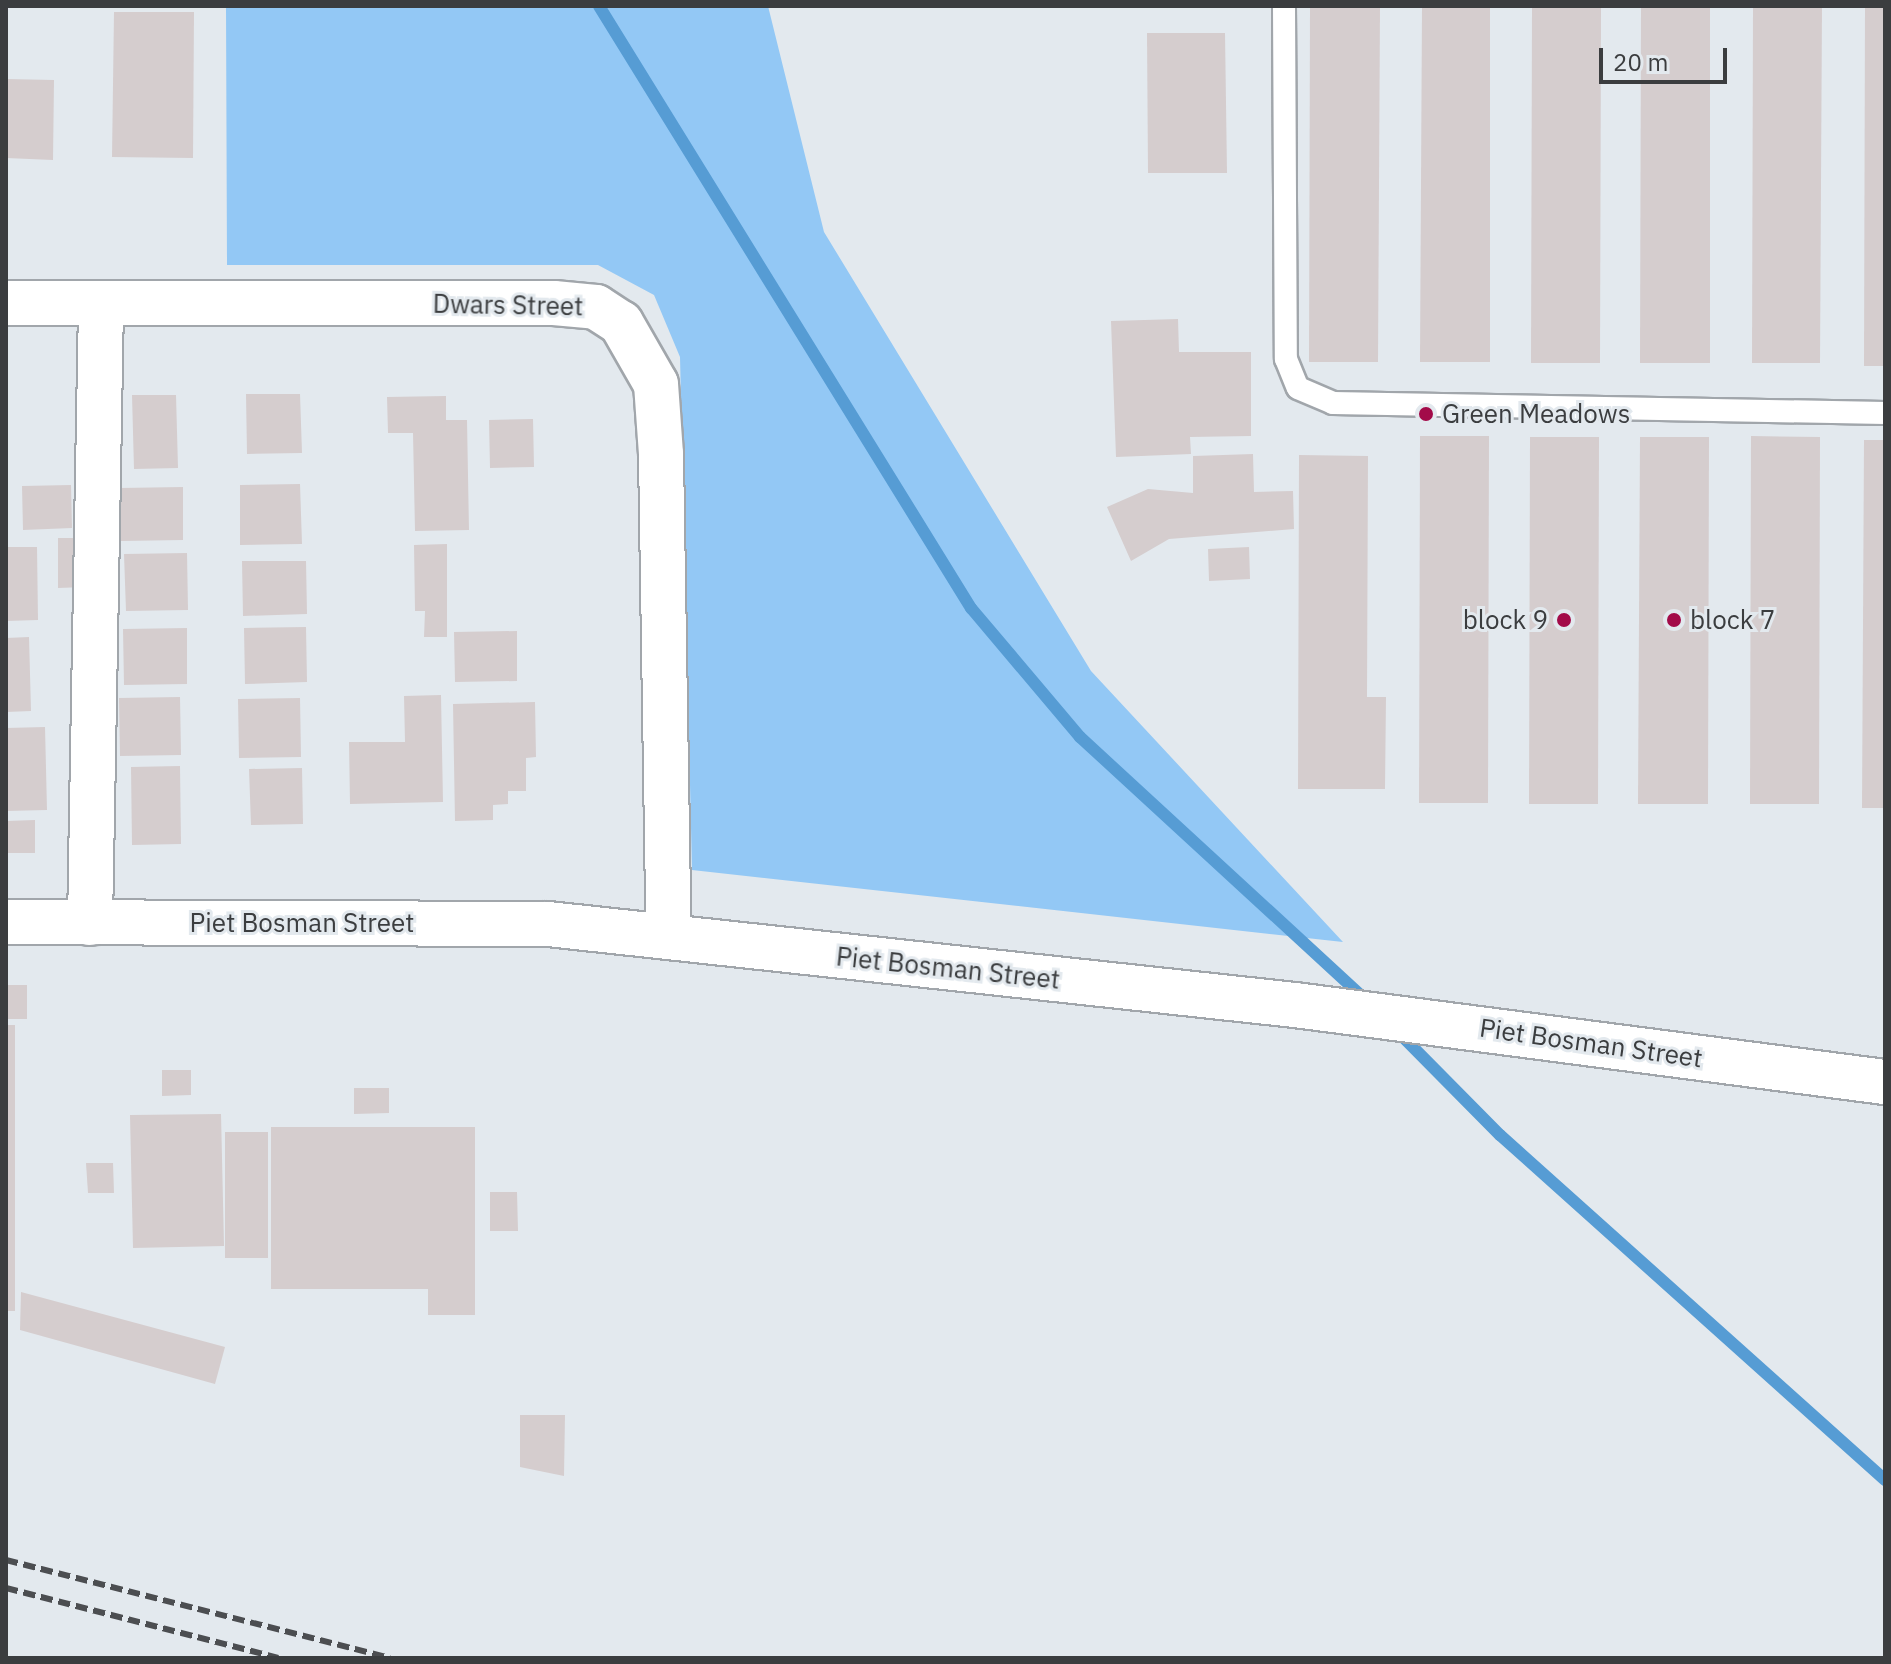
<!DOCTYPE html>
<style>
body{margin:0}
#map{position:relative;width:1891px;height:1664px;overflow:hidden;background:#e3e9ee;font-family:"IBM Plex Sans",sans-serif}
div>[style]{position:absolute}
.green>*{inset:0;background:#93c8f5}
.stream>*{height:12px;margin:-6px;padding:0 6px;transform-origin:6px;border-radius:6px;background:#569cd4}
.building>*{inset:0;background:#d5cdce}
.roads{filter:drop-shadow(2px 0 #a1a6ab) drop-shadow(-2px 0 #a1a6ab) drop-shadow(0 2px #a1a6ab) drop-shadow(0 -2px #a1a6ab)}
.lane>*{height:22px;margin:-11px;padding:0 11px;transform-origin:11px;border-radius:11px;background:#fff}
.street>*{height:44px;margin:-22px;padding:0 22px;transform-origin:22px;border-radius:22px;background:#fff}
.secondary>*{height:44px;margin:-22px;padding:0 22px;transform-origin:22px;border-radius:22px;background:#fff}
.rail>*{height:6px;margin-top:-3px;transform-origin:0;background:repeating-linear-gradient(90deg,#4c4e51 0 12px,transparent 0 18px)}
.dots>*{width:22px;height:22px;translate:-50% -50%;box-sizing:border-box;border:4px solid #e3e9ee;border-radius:50%}
span{translate:-50% -50%;white-space:nowrap;text-align:center;line-height:1.15;-webkit-text-stroke:6px #e3e9ee;paint-order:stroke}
.street-label{font-size:26px;color:#3b3d3f}
.poi-label{font-size:26px;color:#3b3d3f}
.left{translate:0 -50%;text-align:left}
.right{translate:-100% -50%;text-align:right}
.frame{position:absolute;inset:0;border:8px solid #3b3d3f;pointer-events:none}
.scale{position:absolute;left:1599px;top:48px;width:128px;height:36px;box-sizing:border-box;border:4px solid #3b3d3f;border-top:0;padding-left:10px;font-size:24px;line-height:28px;white-space:nowrap;color:#3b3d3f;-webkit-text-stroke:6px #e3e9ee;paint-order:stroke}
</style>
<div id="map">
<div class="green">
<div style="clip-path:polygon(226px 6px,768px 6px,824px 232px,1091px 671px,1343px 942px,692px 870px,680px 357px,654px 295px,598px 265px,227px 265px)"></div>
</div>
<div class="stream">
<div style="left:599px;top:6px;width:708px;rotate:58.29deg"></div>
<div style="left:971px;top:608px;width:169px;rotate:49.8deg"></div>
<div style="left:1080px;top:737px;width:389px;rotate:42.6deg"></div>
<div style="left:1396px;top:1030px;width:148px;rotate:45.3deg"></div>
<div style="left:1500px;top:1135px;width:517px;rotate:41.86deg"></div>
</div>
<div class="building">
<div style="clip-path:polygon(1310px 6px,1380px 6px,1378px 362px,1309px 362px)"></div>
<div style="clip-path:polygon(1422px 6px,1490px 6px,1490px 362px,1420px 362px)"></div>
<div style="clip-path:polygon(1532px 6px,1601px 6px,1600px 363px,1531px 363px)"></div>
<div style="clip-path:polygon(1641px 6px,1710px 6px,1710px 363px,1640px 363px)"></div>
<div style="clip-path:polygon(1753px 6px,1822px 6px,1820px 363px,1752px 363px)"></div>
<div style="clip-path:polygon(1865px 6px,1885px 6px,1885px 366px,1864px 366px)"></div>
<div style="clip-path:polygon(114px 12px,194px 12px,193px 158px,112px 157px)"></div>
<div style="clip-path:polygon(1147px 33px,1225px 33px,1227px 173px,1148px 173px)"></div>
<div style="clip-path:polygon(6px 79px,54px 80px,53px 160px,6px 158px)"></div>
<div style="clip-path:polygon(1178px 319px,1179px 352px,1251px 352px,1251px 436px,1190px 437px,1191px 454px,1116px 457px,1111px 321px)"></div>
<div style="clip-path:polygon(246px 394px,300px 394px,302px 453px,247px 454px)"></div>
<div style="clip-path:polygon(132px 395px,176px 395px,178px 468px,134px 469px)"></div>
<div style="clip-path:polygon(446px 396px,446px 420px,467px 420px,469px 530px,415px 531px,413px 433px,388px 433px,387px 397px)"></div>
<div style="clip-path:polygon(533px 419px,534px 467px,490px 468px,489px 420px)"></div>
<div style="clip-path:polygon(1420px 436px,1489px 436px,1488px 803px,1419px 803px)"></div>
<div style="clip-path:polygon(1751px 436px,1820px 437px,1819px 804px,1750px 804px)"></div>
<div style="clip-path:polygon(1530px 437px,1599px 437px,1598px 804px,1529px 804px)"></div>
<div style="clip-path:polygon(1640px 437px,1709px 437px,1708px 804px,1638px 804px)"></div>
<div style="clip-path:polygon(1864px 440px,1885px 440px,1885px 808px,1862px 808px)"></div>
<div style="clip-path:polygon(1253px 454px,1254px 492px,1293px 491px,1294px 529px,1169px 539px,1131px 561px,1107px 507px,1148px 489px,1193px 493px,1193px 456px)"></div>
<div style="clip-path:polygon(1299px 455px,1368px 456px,1367px 697px,1386px 697px,1385px 789px,1298px 789px)"></div>
<div style="clip-path:polygon(300px 484px,302px 544px,240px 545px,240px 485px)"></div>
<div style="clip-path:polygon(71px 485px,72px 528px,23px 530px,22px 486px)"></div>
<div style="clip-path:polygon(183px 487px,183px 540px,121px 541px,120px 488px)"></div>
<div style="clip-path:polygon(58px 538px,85px 538px,85px 587px,58px 588px)"></div>
<div style="clip-path:polygon(447px 544px,447px 637px,424px 637px,425px 611px,415px 611px,414px 545px)"></div>
<div style="clip-path:polygon(6px 547px,37px 547px,38px 620px,6px 621px)"></div>
<div style="clip-path:polygon(1249px 547px,1250px 579px,1209px 581px,1208px 549px)"></div>
<div style="clip-path:polygon(187px 553px,188px 610px,126px 611px,124px 554px)"></div>
<div style="clip-path:polygon(242px 561px,306px 561px,307px 614px,243px 616px)"></div>
<div style="clip-path:polygon(306px 627px,307px 682px,245px 684px,244px 628px)"></div>
<div style="clip-path:polygon(187px 628px,187px 684px,124px 685px,123px 629px)"></div>
<div style="clip-path:polygon(517px 631px,517px 681px,455px 682px,454px 632px)"></div>
<div style="clip-path:polygon(29px 637px,31px 711px,6px 712px,6px 638px)"></div>
<div style="clip-path:polygon(441px 695px,443px 802px,350px 804px,349px 742px,405px 742px,404px 696px)"></div>
<div style="clip-path:polygon(180px 697px,181px 755px,120px 756px,119px 698px)"></div>
<div style="clip-path:polygon(300px 698px,301px 757px,239px 758px,238px 699px)"></div>
<div style="clip-path:polygon(535px 702px,536px 757px,526px 758px,526px 791px,508px 791px,508px 804px,493px 805px,493px 820px,455px 821px,453px 704px)"></div>
<div style="clip-path:polygon(45px 727px,47px 810px,6px 811px,6px 728px)"></div>
<div style="clip-path:polygon(180px 766px,181px 844px,132px 845px,131px 767px)"></div>
<div style="clip-path:polygon(302px 768px,303px 824px,251px 825px,249px 769px)"></div>
<div style="clip-path:polygon(35px 820px,35px 853px,6px 853px,6px 821px)"></div>
<div style="clip-path:polygon(6px 985px,27px 985px,27px 1019px,6px 1019px)"></div>
<div style="clip-path:polygon(6px 1025px,15px 1025px,15px 1311px,6px 1311px)"></div>
<div style="clip-path:polygon(162px 1070px,191px 1070px,191px 1095px,162px 1096px)"></div>
<div style="clip-path:polygon(354px 1088px,389px 1088px,389px 1113px,354px 1114px)"></div>
<div style="clip-path:polygon(221px 1114px,224px 1246px,133px 1248px,130px 1115px)"></div>
<div style="clip-path:polygon(271px 1127px,475px 1127px,475px 1315px,428px 1315px,428px 1289px,271px 1289px)"></div>
<div style="clip-path:polygon(225px 1132px,268px 1132px,268px 1258px,225px 1258px)"></div>
<div style="clip-path:polygon(86px 1163px,113px 1163px,114px 1193px,88px 1193px)"></div>
<div style="clip-path:polygon(490px 1192px,517px 1192px,518px 1231px,490px 1231px)"></div>
<div style="clip-path:polygon(21px 1292px,225px 1347px,215px 1384px,20px 1330px)"></div>
<div style="clip-path:polygon(520px 1415px,565px 1415px,564px 1476px,520px 1467px)"></div>
</div>
<div class="roads">
<div class="lane">
<div style="left:1284px;top:6px;width:353px;rotate:89.7deg"></div>
<div style="left:1286px;top:359px;width:31px;rotate:68deg"></div>
<div style="left:1298px;top:388px;width:38px;rotate:23deg"></div>
<div style="left:1333px;top:403px;width:552px;rotate:1.04deg"></div>
</div>
<div class="street">
<div style="left:6px;top:303px;width:548px"></div>
<div style="left:554px;top:303px;width:42px;rotate:5.4deg"></div>
<div style="left:596px;top:307px;width:30px;rotate:33deg"></div>
<div style="left:621px;top:323px;width:70px;rotate:60.2deg"></div>
<div style="left:656px;top:384px;width:70px;rotate:85.9deg"></div>
<div style="left:661px;top:454px;width:483px;rotate:89.1deg"></div>
<div style="left:90px;top:923px;width:620px;rotate:-88.98deg"></div>
</div>
<div class="secondary">
<div style="left:6px;top:922px;width:542px;rotate:0.21deg"></div>
<div style="left:548px;top:924px;width:751px;rotate:6.19deg"></div>
<div style="left:1295px;top:1005px;width:595px;rotate:7.44deg"></div>
</div>
</div>
<div class="rail">
<div style="left:6px;top:1560px;width:396px;rotate:14.3deg"></div>
<div style="left:6px;top:1588px;width:281px;rotate:14.4deg"></div>
</div>
<div class="dots">
<div style="left:1426px;top:414px;background:#a30b49"></div>
<div style="left:1564px;top:620px;background:#a30b49"></div>
<div style="left:1674px;top:620px;background:#a30b49"></div>
</div>
<div class="street-label">
<span style="left:508px;top:305px;rotate:1deg">Dwars Street</span>
<span style="left:302px;top:923px">Piet Bosman Street</span>
<span style="left:948px;top:968px;rotate:6deg">Piet Bosman Street</span>
<span style="left:1591px;top:1043px;rotate:8deg">Piet Bosman Street</span>
</div>
<div class="poi-label">
<span class="left" style="left:1442px;top:414px">Green Meadows</span>
<span class="right" style="left:1548px;top:620px">block 9</span>
<span class="left" style="left:1690px;top:620px">block 7</span>
</div>
<div class="frame"></div>
<div class="scale">20 m</div>
</div>
